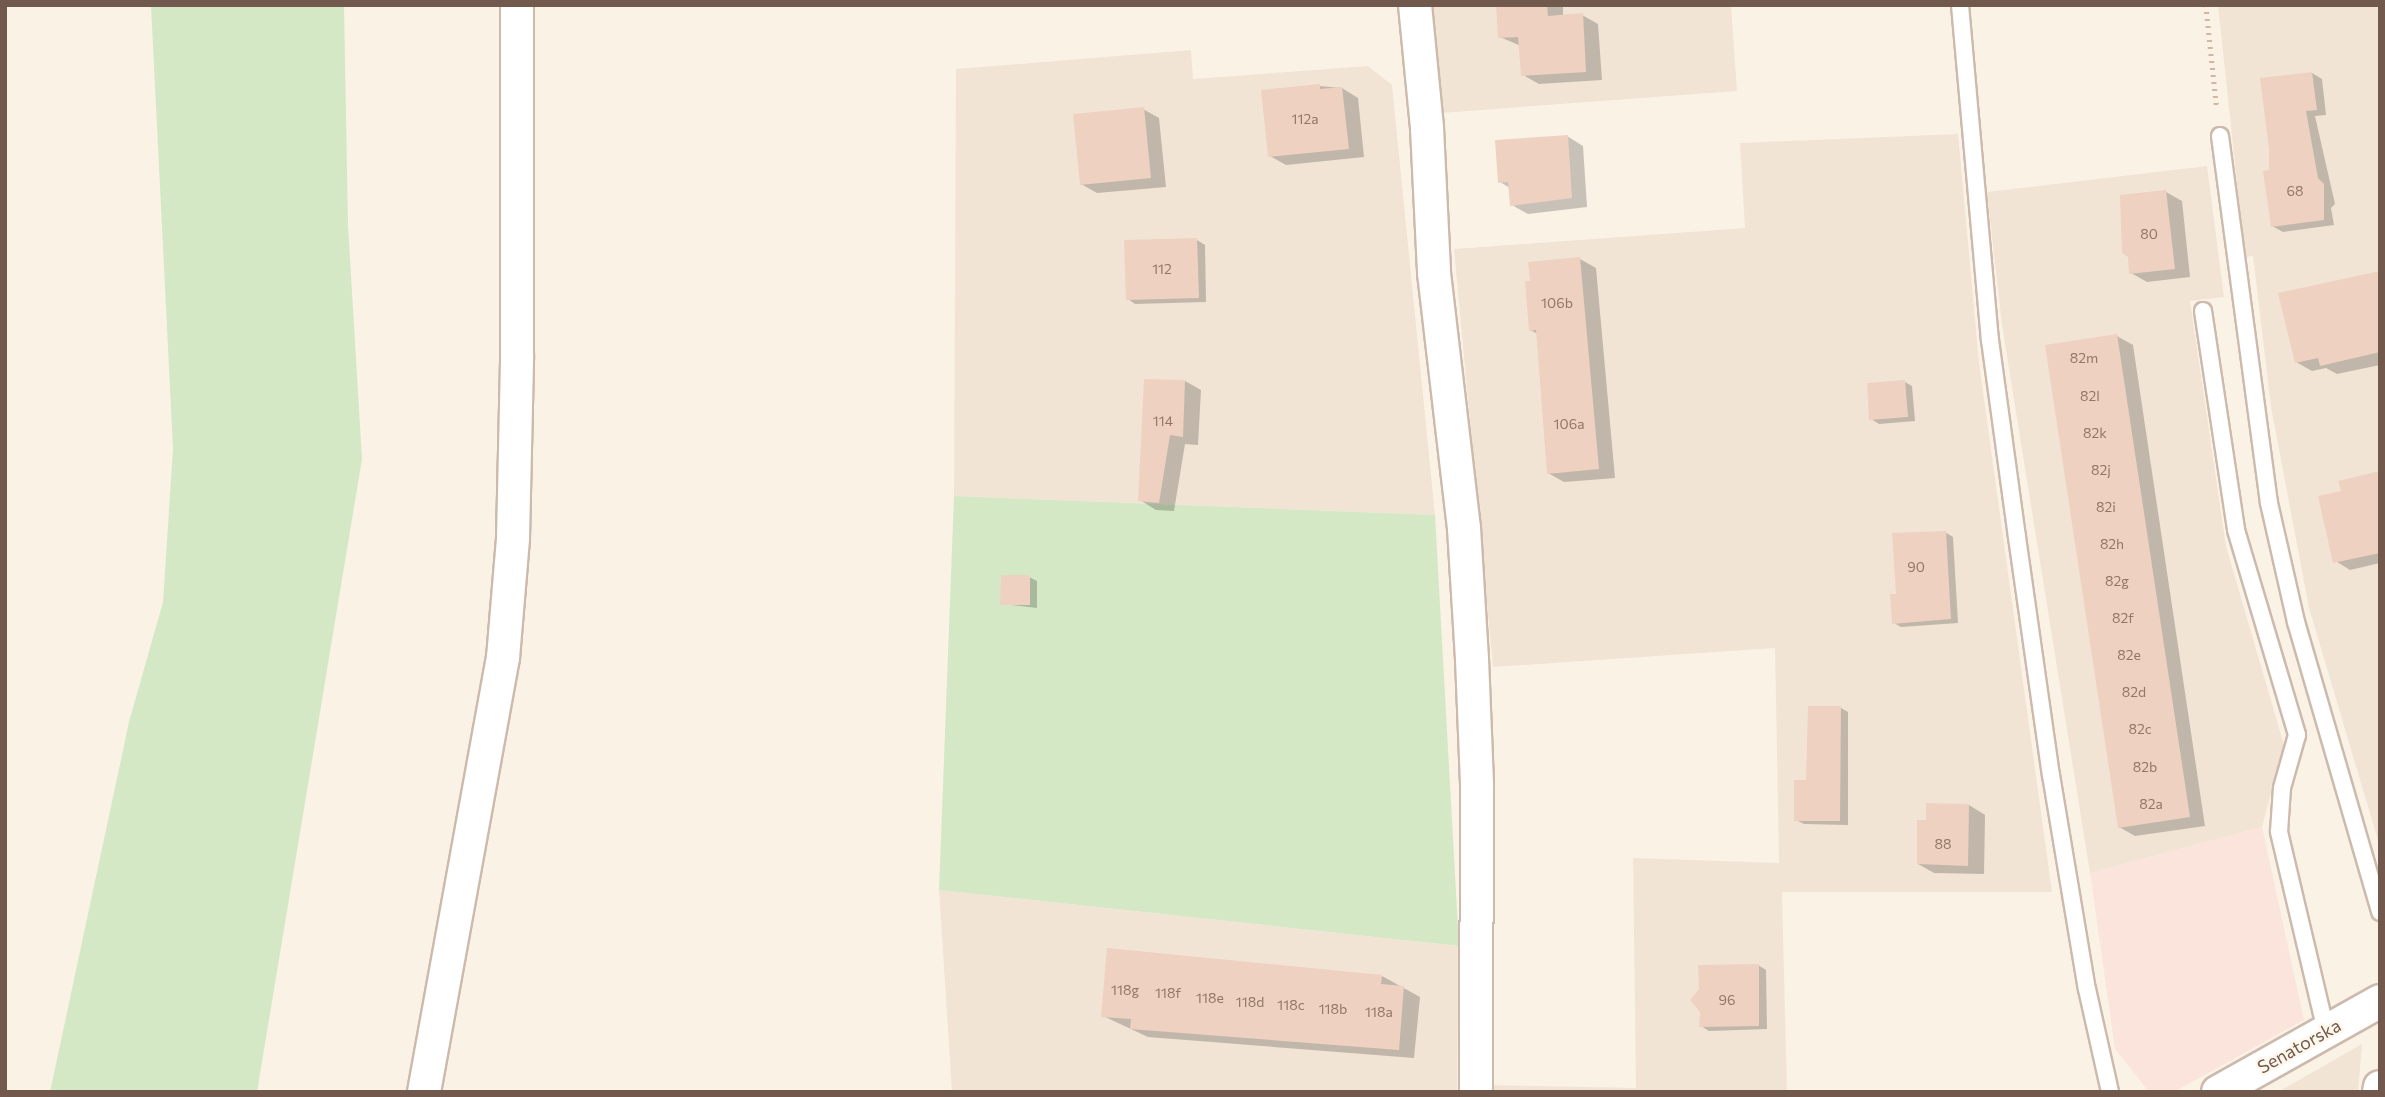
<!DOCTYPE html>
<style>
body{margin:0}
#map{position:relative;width:2385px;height:1097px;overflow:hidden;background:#fbf2e6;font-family:Commissioner,sans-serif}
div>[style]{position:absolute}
.residential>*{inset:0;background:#f2e4d5}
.commercial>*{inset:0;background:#fae4db}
.green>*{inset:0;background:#d4e8c6}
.shadow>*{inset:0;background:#0003}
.building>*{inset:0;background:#eed1c0}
.path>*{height:4.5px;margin-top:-2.25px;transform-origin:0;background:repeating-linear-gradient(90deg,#d3b5a3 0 2px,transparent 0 7px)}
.roads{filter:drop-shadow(2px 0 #ccbaad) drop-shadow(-2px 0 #ccbaad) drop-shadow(0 2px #ccbaad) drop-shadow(0 -2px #ccbaad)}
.service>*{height:16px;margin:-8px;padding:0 8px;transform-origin:8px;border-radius:8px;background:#fff}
.minor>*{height:32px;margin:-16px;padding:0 16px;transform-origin:16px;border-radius:16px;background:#fff}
span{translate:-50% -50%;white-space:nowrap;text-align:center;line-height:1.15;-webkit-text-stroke:5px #fef7ec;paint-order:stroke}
.number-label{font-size:14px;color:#91776a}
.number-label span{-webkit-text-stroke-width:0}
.street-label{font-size:18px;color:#72594d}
.frame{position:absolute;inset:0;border:7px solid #72594d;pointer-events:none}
</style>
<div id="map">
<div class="residential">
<div style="clip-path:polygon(1432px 5px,1731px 5px,1737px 91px,1441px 113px)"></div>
<div style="clip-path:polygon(2218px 5px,2380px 5px,2380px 847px,2309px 608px,2271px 407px,2253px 256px,2245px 257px)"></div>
<div style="clip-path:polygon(1191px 50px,1193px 79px,1368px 66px,1392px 85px,1435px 515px,954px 496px,956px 69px)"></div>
<div style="clip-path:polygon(1958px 134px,1979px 362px,2052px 892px,1782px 892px,1787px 1092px,1490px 1092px,1490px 1085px,1636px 1088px,1633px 858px,1779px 863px,1775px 648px,1493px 667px,1454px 249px,1745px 228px,1740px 143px)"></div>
<div style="clip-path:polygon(2207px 166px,2224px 297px,2190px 301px,2226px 546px,2284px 745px,2262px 827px,2090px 873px,2002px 325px,1987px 192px)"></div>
<div style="clip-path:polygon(939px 890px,1459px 946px,1457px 1092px,952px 1092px)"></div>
<div style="clip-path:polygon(2362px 1044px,2358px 1092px,2278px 1092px)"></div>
</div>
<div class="commercial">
<div style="clip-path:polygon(2262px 827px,2304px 1020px,2174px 1092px,2149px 1092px,2115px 1049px,2090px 873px)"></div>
</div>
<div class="green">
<div style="clip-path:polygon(151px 5px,344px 5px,348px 225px,362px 459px,257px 1092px,50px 1092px,129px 722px,163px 602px,173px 449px)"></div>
<div style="clip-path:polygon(954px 496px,1435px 515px,1459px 946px,939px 890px)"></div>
</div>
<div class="shadow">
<div style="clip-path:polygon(1498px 5px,1563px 5px,1563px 16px,1582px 15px,1598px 24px,1602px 80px,1539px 84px,1523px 75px,1521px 46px,1500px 37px)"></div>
<div style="clip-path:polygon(2312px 73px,2322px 79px,2326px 115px,2315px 116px,2335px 204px,2331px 208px,2334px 225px,2283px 232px,2272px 226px,2271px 172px)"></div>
<div style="clip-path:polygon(1319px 86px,1342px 88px,1358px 98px,1364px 157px,1286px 165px,1270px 156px)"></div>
<div style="clip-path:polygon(1143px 109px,1159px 118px,1166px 187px,1097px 193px,1081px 184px)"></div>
<div style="clip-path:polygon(1567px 136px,1583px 146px,1587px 207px,1528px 214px,1512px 205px,1510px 188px,1500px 182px)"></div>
<div style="clip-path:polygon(2166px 192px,2182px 201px,2190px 277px,2147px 282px,2131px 273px)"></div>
<div style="clip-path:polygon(1197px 240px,1205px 245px,1206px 302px,1135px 304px,1128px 299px)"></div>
<div style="clip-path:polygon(1580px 259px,1596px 268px,1615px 478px,1564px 482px,1548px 473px,1538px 334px,1530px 330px,1530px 263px)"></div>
<div style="clip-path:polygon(2380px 273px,2380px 365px,2337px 374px,2326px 368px,2312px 371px,2296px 362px)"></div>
<div style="clip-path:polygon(2117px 336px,2133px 345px,2205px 826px,2135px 836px,2119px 827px)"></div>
<div style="clip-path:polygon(1185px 381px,1201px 390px,1198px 445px,1185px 444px,1174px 511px,1156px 510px,1140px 500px)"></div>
<div style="clip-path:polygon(1905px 382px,1912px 386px,1915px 421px,1879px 424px,1871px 419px)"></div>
<div style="clip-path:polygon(2380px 473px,2380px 563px,2350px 570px,2334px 560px,2343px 492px)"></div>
<div style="clip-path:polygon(1945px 532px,1953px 537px,1958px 623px,1901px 627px,1894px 623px,1898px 595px)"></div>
<div style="clip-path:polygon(1029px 577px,1037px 581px,1037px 608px,1002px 604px)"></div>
<div style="clip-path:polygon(1841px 708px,1848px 712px,1848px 825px,1804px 824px,1796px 820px,1808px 782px)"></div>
<div style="clip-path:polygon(1969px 805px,1985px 815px,1984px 874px,1934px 873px,1918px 864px,1928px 822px)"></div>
<div style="clip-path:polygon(1109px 949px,1382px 976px,1420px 997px,1414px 1058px,1148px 1037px,1103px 1016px)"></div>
<div style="clip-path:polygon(1758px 965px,1766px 970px,1767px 1029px,1709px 1031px,1701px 1026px)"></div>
</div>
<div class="building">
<div style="clip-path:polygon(1496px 5px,1547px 5px,1548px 16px,1583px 13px,1586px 72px,1521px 76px,1518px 37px,1498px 38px)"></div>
<div style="clip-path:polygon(2312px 72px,2317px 110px,2306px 111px,2318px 178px,2324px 184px,2324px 220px,2271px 227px,2263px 171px,2269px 170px,2269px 149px,2260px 78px)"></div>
<div style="clip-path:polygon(1320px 84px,1320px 89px,1342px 87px,1349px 149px,1268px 157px,1261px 90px)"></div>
<div style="clip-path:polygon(1144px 107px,1151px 178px,1080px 185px,1073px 114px)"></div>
<div style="clip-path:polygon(1568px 135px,1572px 198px,1510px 206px,1508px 182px,1498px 183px,1495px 140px)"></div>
<div style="clip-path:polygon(2166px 190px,2175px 269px,2129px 274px,2128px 257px,2122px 253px,2120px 195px)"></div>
<div style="clip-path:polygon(1197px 238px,1199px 298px,1126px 300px,1124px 240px)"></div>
<div style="clip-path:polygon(1580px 257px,1599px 469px,1547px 474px,1536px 330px,1529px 331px,1525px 281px,1530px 281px,1528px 262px)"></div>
<div style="clip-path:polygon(2380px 271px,2380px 352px,2320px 366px,2318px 358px,2295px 363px,2278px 293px)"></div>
<div style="clip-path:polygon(2117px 334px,2190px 817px,2118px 828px,2045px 345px)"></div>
<div style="clip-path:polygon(1144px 379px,1185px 380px,1183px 437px,1170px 435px,1159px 503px,1138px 501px)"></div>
<div style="clip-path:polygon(1905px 380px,1908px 417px,1869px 420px,1867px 383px)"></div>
<div style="clip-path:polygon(2380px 471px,2380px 553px,2333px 563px,2318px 496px,2341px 491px,2338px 481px)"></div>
<div style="clip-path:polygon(1946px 531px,1951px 619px,1892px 624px,1890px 594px,1896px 594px,1892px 533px)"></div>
<div style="clip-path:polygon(1001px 575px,1030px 575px,1030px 605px,1000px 605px)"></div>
<div style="clip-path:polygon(1808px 706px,1841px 706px,1840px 821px,1794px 821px,1794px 780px,1806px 780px)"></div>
<div style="clip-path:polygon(1926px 803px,1969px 804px,1968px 866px,1917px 864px,1917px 820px,1926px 820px)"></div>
<div style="clip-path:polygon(1107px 948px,1382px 975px,1381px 984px,1404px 986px,1399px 1050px,1130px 1029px,1131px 1019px,1101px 1017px)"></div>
<div style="clip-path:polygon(1759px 964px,1759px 1026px,1699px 1027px,1700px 1012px,1690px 1000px,1699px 989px,1698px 965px)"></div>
</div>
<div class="path">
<div style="left:2206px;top:5px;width:105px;rotate:84deg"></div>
</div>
<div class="roads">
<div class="service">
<div style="left:1960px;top:5px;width:336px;rotate:84.9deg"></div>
<div style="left:1990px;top:340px;width:199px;rotate:82.2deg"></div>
<div style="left:2017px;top:537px;width:240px;rotate:81.9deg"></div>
<div style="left:2051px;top:775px;width:217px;rotate:80.5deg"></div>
<div style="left:2087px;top:989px;width:106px;rotate:77.4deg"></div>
<div style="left:2220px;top:136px;width:370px;rotate:82.4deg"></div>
<div style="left:2269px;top:503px;width:122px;rotate:77.2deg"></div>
<div style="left:2296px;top:622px;width:302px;rotate:73.8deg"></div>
<div style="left:2203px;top:311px;width:221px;rotate:81.4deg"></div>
<div style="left:2236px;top:530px;width:214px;rotate:73.4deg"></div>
<div style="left:2297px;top:735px;width:55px;rotate:105.8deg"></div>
<div style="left:2282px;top:788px;width:44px;rotate:93.9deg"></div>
<div style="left:2279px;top:832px;width:204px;rotate:76.7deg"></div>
</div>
<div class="minor">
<div style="left:1415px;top:5px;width:124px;rotate:84.4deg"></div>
<div style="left:1427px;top:128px;width:145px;rotate:87.2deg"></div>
<div style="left:1434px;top:273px;width:257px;rotate:83.3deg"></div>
<div style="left:1464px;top:528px;width:131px;rotate:86.5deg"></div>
<div style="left:1472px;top:659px;width:126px;rotate:87.7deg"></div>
<div style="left:1477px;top:785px;width:307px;rotate:90.2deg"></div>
<div style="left:424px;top:1092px;width:441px;rotate:-79.7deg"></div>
<div style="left:503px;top:658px;width:120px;rotate:-85.2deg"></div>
<div style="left:513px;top:538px;width:183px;rotate:-88.7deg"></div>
<div style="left:517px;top:355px;width:350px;rotate:-90deg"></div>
<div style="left:2218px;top:1092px;width:186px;rotate:-29.3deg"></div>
<div style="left:2379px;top:1092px;width:5px;rotate:-79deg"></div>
</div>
</div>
<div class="number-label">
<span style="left:1305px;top:119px">112a</span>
<span style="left:2295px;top:191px">68</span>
<span style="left:2149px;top:234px">80</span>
<span style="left:1162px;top:269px">112</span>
<span style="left:1557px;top:303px">106b</span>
<span style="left:2084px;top:358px">82m</span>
<span style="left:2090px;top:396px">82l</span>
<span style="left:1163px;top:421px">114</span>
<span style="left:1569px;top:424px">106a</span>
<span style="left:2095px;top:433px">82k</span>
<span style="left:2101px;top:470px">82j</span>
<span style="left:2106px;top:507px">82i</span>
<span style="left:2112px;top:544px">82h</span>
<span style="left:1916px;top:567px">90</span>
<span style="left:2117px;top:581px">82g</span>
<span style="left:2123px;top:618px">82f</span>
<span style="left:2129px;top:655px">82e</span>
<span style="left:2134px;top:692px">82d</span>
<span style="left:2140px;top:729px">82c</span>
<span style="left:2145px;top:767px">82b</span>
<span style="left:2151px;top:804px">82a</span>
<span style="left:1943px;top:844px">88</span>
<span style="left:1125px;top:990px">118g</span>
<span style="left:1168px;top:993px">118f</span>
<span style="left:1210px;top:998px">118e</span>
<span style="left:1727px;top:1000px">96</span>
<span style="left:1250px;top:1002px">118d</span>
<span style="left:1291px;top:1005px">118c</span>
<span style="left:1333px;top:1009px">118b</span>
<span style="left:1379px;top:1012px">118a</span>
</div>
<div class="street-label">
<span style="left:2299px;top:1046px;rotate:-29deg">Senatorska</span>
</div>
<div class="frame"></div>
</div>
